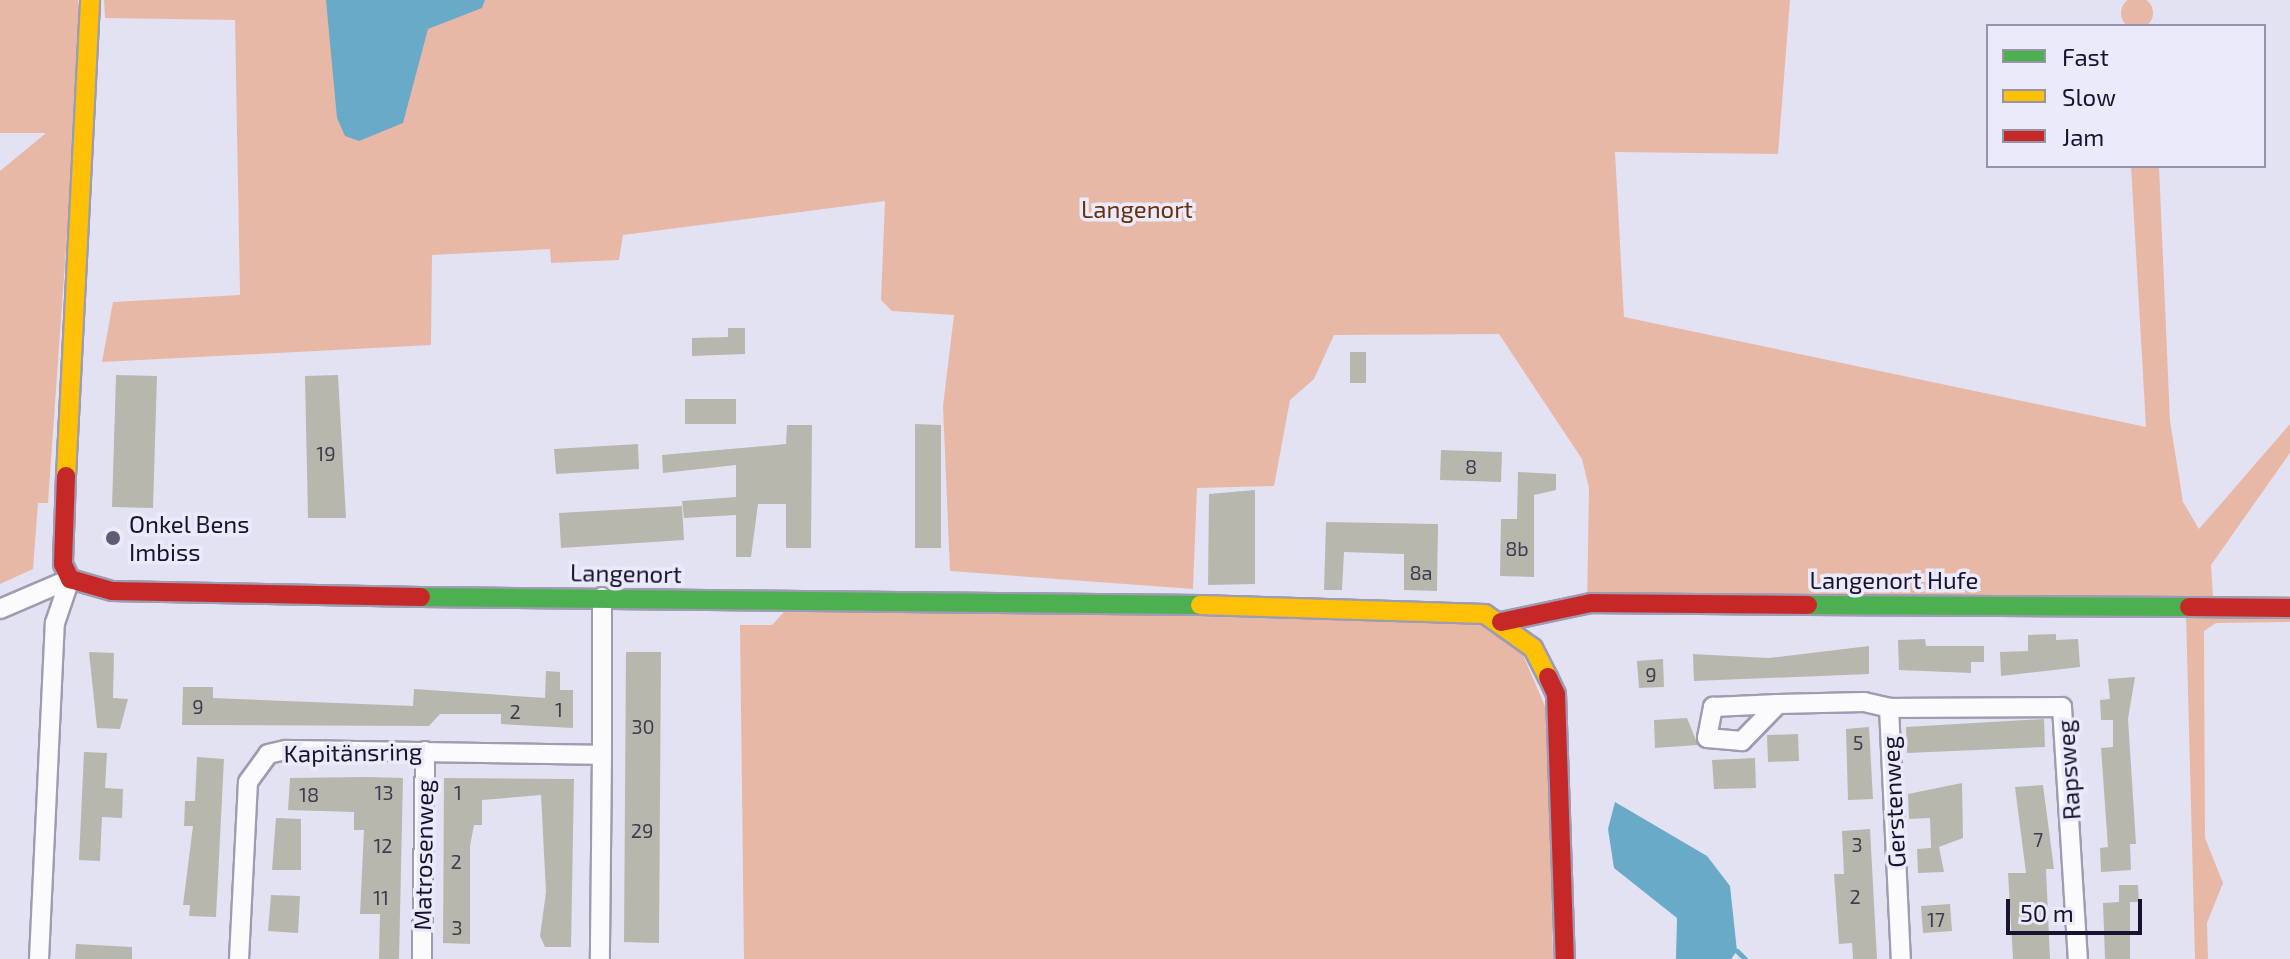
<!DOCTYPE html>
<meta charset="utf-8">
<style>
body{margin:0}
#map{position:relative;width:2290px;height:959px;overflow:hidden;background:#e3e2f3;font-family:"Exo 2",sans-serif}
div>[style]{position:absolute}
.green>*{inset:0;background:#e8b8a7}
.round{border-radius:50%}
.water>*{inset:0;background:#69aac9}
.stream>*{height:5px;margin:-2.5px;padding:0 2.5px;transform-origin:2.5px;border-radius:2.5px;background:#69aac9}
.building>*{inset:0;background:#b8b7ae}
.roads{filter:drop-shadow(2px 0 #9e9cb1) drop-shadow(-2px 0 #9e9cb1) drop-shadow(0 2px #9e9cb1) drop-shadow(0 -2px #9e9cb1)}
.street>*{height:18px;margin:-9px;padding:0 9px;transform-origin:9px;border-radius:9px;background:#fbfbfd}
.fast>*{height:18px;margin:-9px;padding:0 9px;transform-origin:9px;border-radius:9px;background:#4caf50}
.slow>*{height:18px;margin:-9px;padding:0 9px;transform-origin:9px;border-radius:9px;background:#ffc107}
.jam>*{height:18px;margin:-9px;padding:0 9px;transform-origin:9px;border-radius:9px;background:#c62828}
.dots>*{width:22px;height:22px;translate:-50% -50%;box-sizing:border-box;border:4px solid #eaeafa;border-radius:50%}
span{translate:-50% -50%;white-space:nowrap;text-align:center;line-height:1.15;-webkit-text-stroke:7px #eaeafa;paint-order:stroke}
.number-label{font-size:20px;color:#403c50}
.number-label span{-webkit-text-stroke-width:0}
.park-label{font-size:24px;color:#69300a}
.poi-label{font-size:24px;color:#181330}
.left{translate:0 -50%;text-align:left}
.street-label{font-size:24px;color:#181330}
.legend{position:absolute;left:1986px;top:24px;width:280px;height:144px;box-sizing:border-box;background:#eaeafa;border:2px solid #9694a9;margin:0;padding:10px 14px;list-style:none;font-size:24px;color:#181330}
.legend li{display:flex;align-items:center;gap:16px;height:40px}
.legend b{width:40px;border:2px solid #9694a9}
.scale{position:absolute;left:2006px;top:899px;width:136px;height:36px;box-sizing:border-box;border:4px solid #181330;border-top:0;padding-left:10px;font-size:24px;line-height:28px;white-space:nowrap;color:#181330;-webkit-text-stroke:6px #eaeafa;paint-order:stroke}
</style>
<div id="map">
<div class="green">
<div class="round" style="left:2121px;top:-3px;width:32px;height:32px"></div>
<div style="clip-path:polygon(0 0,78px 0,80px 50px,48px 503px,38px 503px,33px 569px,0 584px,0 171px,46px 133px,0 133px)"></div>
<div style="clip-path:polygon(104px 0,1790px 0,1778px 154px,1615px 152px,1624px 317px,2146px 427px,2131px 166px,2159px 166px,2170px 421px,2183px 502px,2199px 529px,2290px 424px,2290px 453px,2211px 565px,2213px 596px,2290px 596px,2290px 622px,2216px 623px,2204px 631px,2205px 838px,2223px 883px,2207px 923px,2208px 959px,2195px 959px,2186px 614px,1587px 609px,1589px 488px,1582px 459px,1499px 334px,1334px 335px,1314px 379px,1290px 400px,1274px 486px,1197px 488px,1193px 589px,950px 571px,943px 406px,954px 315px,892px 311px,881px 300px,885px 201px,623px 235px,619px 260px,551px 263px,550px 249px,432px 255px,431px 345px,102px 362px,113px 302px,240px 295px,235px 20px,105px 18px)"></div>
<div style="clip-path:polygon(784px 612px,1463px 618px,1499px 632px,1520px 648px,1547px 711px,1553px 959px,744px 959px,740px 625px,772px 625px)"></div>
</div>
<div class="water">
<div style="clip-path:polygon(326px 0,485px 0,482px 8px,428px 29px,403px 123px,359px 141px,345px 136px,337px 118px)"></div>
<div style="clip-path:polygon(1615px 802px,1707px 856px,1730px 886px,1737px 951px,1731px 959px,1676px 959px,1677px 918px,1614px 868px,1608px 829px)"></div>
</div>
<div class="stream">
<div style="left:1737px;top:951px;width:11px;rotate:45deg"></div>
</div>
<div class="building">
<div style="clip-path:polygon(728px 328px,745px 328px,745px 354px,692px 356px,692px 338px,728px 337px)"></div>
<div style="clip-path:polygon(1350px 352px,1366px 352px,1366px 383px,1350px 383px)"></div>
<div style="clip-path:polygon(116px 375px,157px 376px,153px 508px,112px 507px)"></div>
<div style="clip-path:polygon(338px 375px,346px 518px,308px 518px,305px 376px)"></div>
<div style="clip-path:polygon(685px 399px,736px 399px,736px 424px,685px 424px)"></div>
<div style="clip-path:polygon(915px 424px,941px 425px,941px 548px,915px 548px)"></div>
<div style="clip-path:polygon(787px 425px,812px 425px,811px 548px,786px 548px,786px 504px,758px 504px,751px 557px,736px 557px,736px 515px,684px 518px,682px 501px,736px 497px,736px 465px,663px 473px,662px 455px,786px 444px)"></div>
<div style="clip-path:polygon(638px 444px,639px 469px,556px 474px,554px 449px)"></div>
<div style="clip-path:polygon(1441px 450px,1502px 452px,1501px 482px,1440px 480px)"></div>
<div style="clip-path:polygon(1518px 472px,1556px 474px,1556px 490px,1534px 495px,1534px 577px,1500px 576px,1501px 519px,1517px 519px)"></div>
<div style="clip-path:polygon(1255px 490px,1255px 584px,1208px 585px,1209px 494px)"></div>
<div style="clip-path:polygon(682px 506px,684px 540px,561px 548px,559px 513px)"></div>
<div style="clip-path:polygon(1326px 522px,1438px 524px,1437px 591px,1404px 590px,1404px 554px,1344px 552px,1342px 590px,1324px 590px)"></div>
<div style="clip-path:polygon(2056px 634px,2056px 640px,2078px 639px,2080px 667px,2001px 676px,2000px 652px,2028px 651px,2028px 635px)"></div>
<div style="clip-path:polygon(1925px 639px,1926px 646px,1984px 646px,1984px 662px,1971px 662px,1971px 673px,1899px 670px,1898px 640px)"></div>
<div style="clip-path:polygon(1869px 646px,1869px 674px,1694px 681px,1693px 654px,1769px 658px)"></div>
<div style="clip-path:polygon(89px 652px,114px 653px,113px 698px,128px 699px,120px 729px,97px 728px)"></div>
<div style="clip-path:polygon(626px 652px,661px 652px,659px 943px,624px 942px)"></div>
<div style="clip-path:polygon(1663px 659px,1664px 687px,1639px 688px,1637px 661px)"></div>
<div style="clip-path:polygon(546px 671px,560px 672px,560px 690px,573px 690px,573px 728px,501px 724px,501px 714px,440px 714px,429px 726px,182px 725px,183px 687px,213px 687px,213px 698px,413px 706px,414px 689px,545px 698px)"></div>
<div style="clip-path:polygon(2135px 677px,2128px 719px,2136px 844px,2130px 844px,2131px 870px,2101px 872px,2100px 848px,2108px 847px,2101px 748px,2113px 747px,2113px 720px,2101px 720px,2100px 700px,2110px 699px,2108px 679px)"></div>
<div style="clip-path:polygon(1687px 718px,1698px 745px,1655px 748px,1654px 720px)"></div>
<div style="clip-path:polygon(2044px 719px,2045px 747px,1907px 753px,1906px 727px)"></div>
<div style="clip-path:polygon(1869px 727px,1873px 799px,1848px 800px,1846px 729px)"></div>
<div style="clip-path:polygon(1798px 734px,1799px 761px,1768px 762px,1767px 735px)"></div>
<div style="clip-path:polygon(84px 752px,107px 753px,105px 788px,123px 789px,122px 818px,102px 817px,100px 861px,79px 860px)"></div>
<div style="clip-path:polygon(197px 757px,224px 759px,216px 917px,189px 916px,190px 905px,183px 905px,193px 826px,184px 826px,185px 801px,195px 801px)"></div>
<div style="clip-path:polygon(1755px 758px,1756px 788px,1714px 789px,1712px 760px)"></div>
<div style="clip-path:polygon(366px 777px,403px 778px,399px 959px,379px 959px,380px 914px,360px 914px,364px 830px,354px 830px,354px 812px,288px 810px,290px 778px)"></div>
<div style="clip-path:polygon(444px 778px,574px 779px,571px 947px,545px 947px,540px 936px,546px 892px,541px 795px,482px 800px,482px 825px,474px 825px,470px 846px,470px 944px,443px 943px)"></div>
<div style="clip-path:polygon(1962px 783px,1963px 838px,1939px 847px,1944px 872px,1918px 873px,1917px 849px,1931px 848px,1930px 818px,1909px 819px,1908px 794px)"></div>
<div style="clip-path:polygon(2043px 785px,2054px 869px,2046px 869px,2050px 959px,2013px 959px,2008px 873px,2026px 873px,2015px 787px)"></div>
<div style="clip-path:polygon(276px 818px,301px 819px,301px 870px,272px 870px)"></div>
<div style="clip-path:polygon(1870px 829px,1877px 959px,1853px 959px,1852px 943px,1839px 944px,1834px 874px,1844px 874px,1842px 831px)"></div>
<div style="clip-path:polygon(2119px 885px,2138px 885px,2139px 902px,2130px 902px,2130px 959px,2105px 959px,2103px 903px,2119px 902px)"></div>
<div style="clip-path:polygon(271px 895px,300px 896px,298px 933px,268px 931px)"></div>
<div style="clip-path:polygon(1950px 904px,1952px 931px,1923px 933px,1921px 906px)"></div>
<div style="clip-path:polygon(76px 944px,132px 947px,132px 959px,75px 959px)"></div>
</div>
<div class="roads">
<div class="street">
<div style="left:0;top:609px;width:76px;rotate:-23.2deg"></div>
<div style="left:1778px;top:704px;width:52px;rotate:134.2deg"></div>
<div style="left:1742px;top:741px;width:35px;rotate:-175deg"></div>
<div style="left:1707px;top:738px;width:32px;rotate:-79deg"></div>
<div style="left:1713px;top:707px;width:65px;rotate:-2.6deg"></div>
<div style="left:1778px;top:704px;width:86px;rotate:-1.3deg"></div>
<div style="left:1864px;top:702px;width:26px;rotate:13deg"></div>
<div style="left:1889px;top:708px;width:251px;rotate:87.3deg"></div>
<div style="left:1889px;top:708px;width:173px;rotate:-0.3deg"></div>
<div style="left:2062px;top:707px;width:253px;rotate:86.4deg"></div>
<div style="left:602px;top:755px;width:158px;rotate:-90deg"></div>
<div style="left:39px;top:959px;width:336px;rotate:-87.3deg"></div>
<div style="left:55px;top:623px;width:46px;rotate:-71.2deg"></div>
<div style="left:239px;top:959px;width:177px;rotate:-87.1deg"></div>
<div style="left:248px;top:782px;width:34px;rotate:-54deg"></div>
<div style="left:268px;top:754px;width:18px;rotate:-13deg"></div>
<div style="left:286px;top:750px;width:316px;rotate:0.9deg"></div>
<div style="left:602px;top:755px;width:204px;rotate:90.6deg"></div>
<div style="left:422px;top:959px;width:208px;rotate:-89.2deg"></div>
</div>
<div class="fast">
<div style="left:421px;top:597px;width:779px;rotate:0.59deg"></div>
<div style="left:1808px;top:605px;width:381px;rotate:0.3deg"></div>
</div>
<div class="slow">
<div style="left:66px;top:476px;width:477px;rotate:-87.1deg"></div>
<div style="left:1200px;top:605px;width:285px;rotate:1.8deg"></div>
<div style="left:1485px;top:614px;width:59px;rotate:35.3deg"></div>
<div style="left:1533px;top:648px;width:33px;rotate:63deg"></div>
</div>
<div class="jam">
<div style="left:66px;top:476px;width:88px;rotate:92deg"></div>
<div style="left:63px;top:564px;width:17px;rotate:65deg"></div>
<div style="left:70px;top:579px;width:44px;rotate:15.9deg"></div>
<div style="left:112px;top:591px;width:309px;rotate:1.1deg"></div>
<div style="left:2189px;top:607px;width:101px;rotate:0.6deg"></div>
<div style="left:1501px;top:622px;width:92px;rotate:-11.9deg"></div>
<div style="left:1591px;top:603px;width:217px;rotate:0.5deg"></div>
<div style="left:1548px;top:677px;width:19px;rotate:65deg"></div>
<div style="left:1556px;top:694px;width:265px;rotate:88.1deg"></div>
</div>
</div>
<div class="dots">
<div style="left:113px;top:538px;background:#5f5b74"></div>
</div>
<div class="number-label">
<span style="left:326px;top:453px">19</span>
<span style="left:1471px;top:466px">8</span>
<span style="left:1517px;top:548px">8b</span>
<span style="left:1421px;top:572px">8a</span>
<span style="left:1651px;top:674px">9</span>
<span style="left:198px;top:706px">9</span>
<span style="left:559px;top:709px">1</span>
<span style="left:515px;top:711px">2</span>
<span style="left:643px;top:726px">30</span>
<span style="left:1858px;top:742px">5</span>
<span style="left:384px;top:792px">13</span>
<span style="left:458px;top:792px">1</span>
<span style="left:309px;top:794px">18</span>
<span style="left:642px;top:830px">29</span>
<span style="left:2038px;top:839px">7</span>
<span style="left:1857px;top:844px">3</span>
<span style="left:383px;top:845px">12</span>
<span style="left:456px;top:861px">2</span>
<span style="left:1855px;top:896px">2</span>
<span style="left:381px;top:897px">11</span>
<span style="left:1936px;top:919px">17</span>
<span style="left:457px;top:927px">3</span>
</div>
<div class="park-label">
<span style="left:1137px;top:209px">Langenort</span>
</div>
<div class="poi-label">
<span class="left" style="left:129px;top:538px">Onkel Bens<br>Imbiss</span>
</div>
<div class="street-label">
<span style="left:626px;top:573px;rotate:1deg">Langenort</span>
<span style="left:1894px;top:580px">Langenort Hufe</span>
<span style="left:353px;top:752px;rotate:-1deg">Kapitänsring</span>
<span style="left:2068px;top:770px;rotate:-94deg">Rapsweg</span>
<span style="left:1893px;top:802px;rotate:-93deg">Gerstenweg</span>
<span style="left:423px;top:855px;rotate:-89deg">Matrosenweg</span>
</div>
<ul class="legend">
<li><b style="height:10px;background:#4caf50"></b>Fast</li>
<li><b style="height:10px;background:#ffc107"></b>Slow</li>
<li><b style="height:10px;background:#c62828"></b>Jam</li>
</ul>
<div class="scale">50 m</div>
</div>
